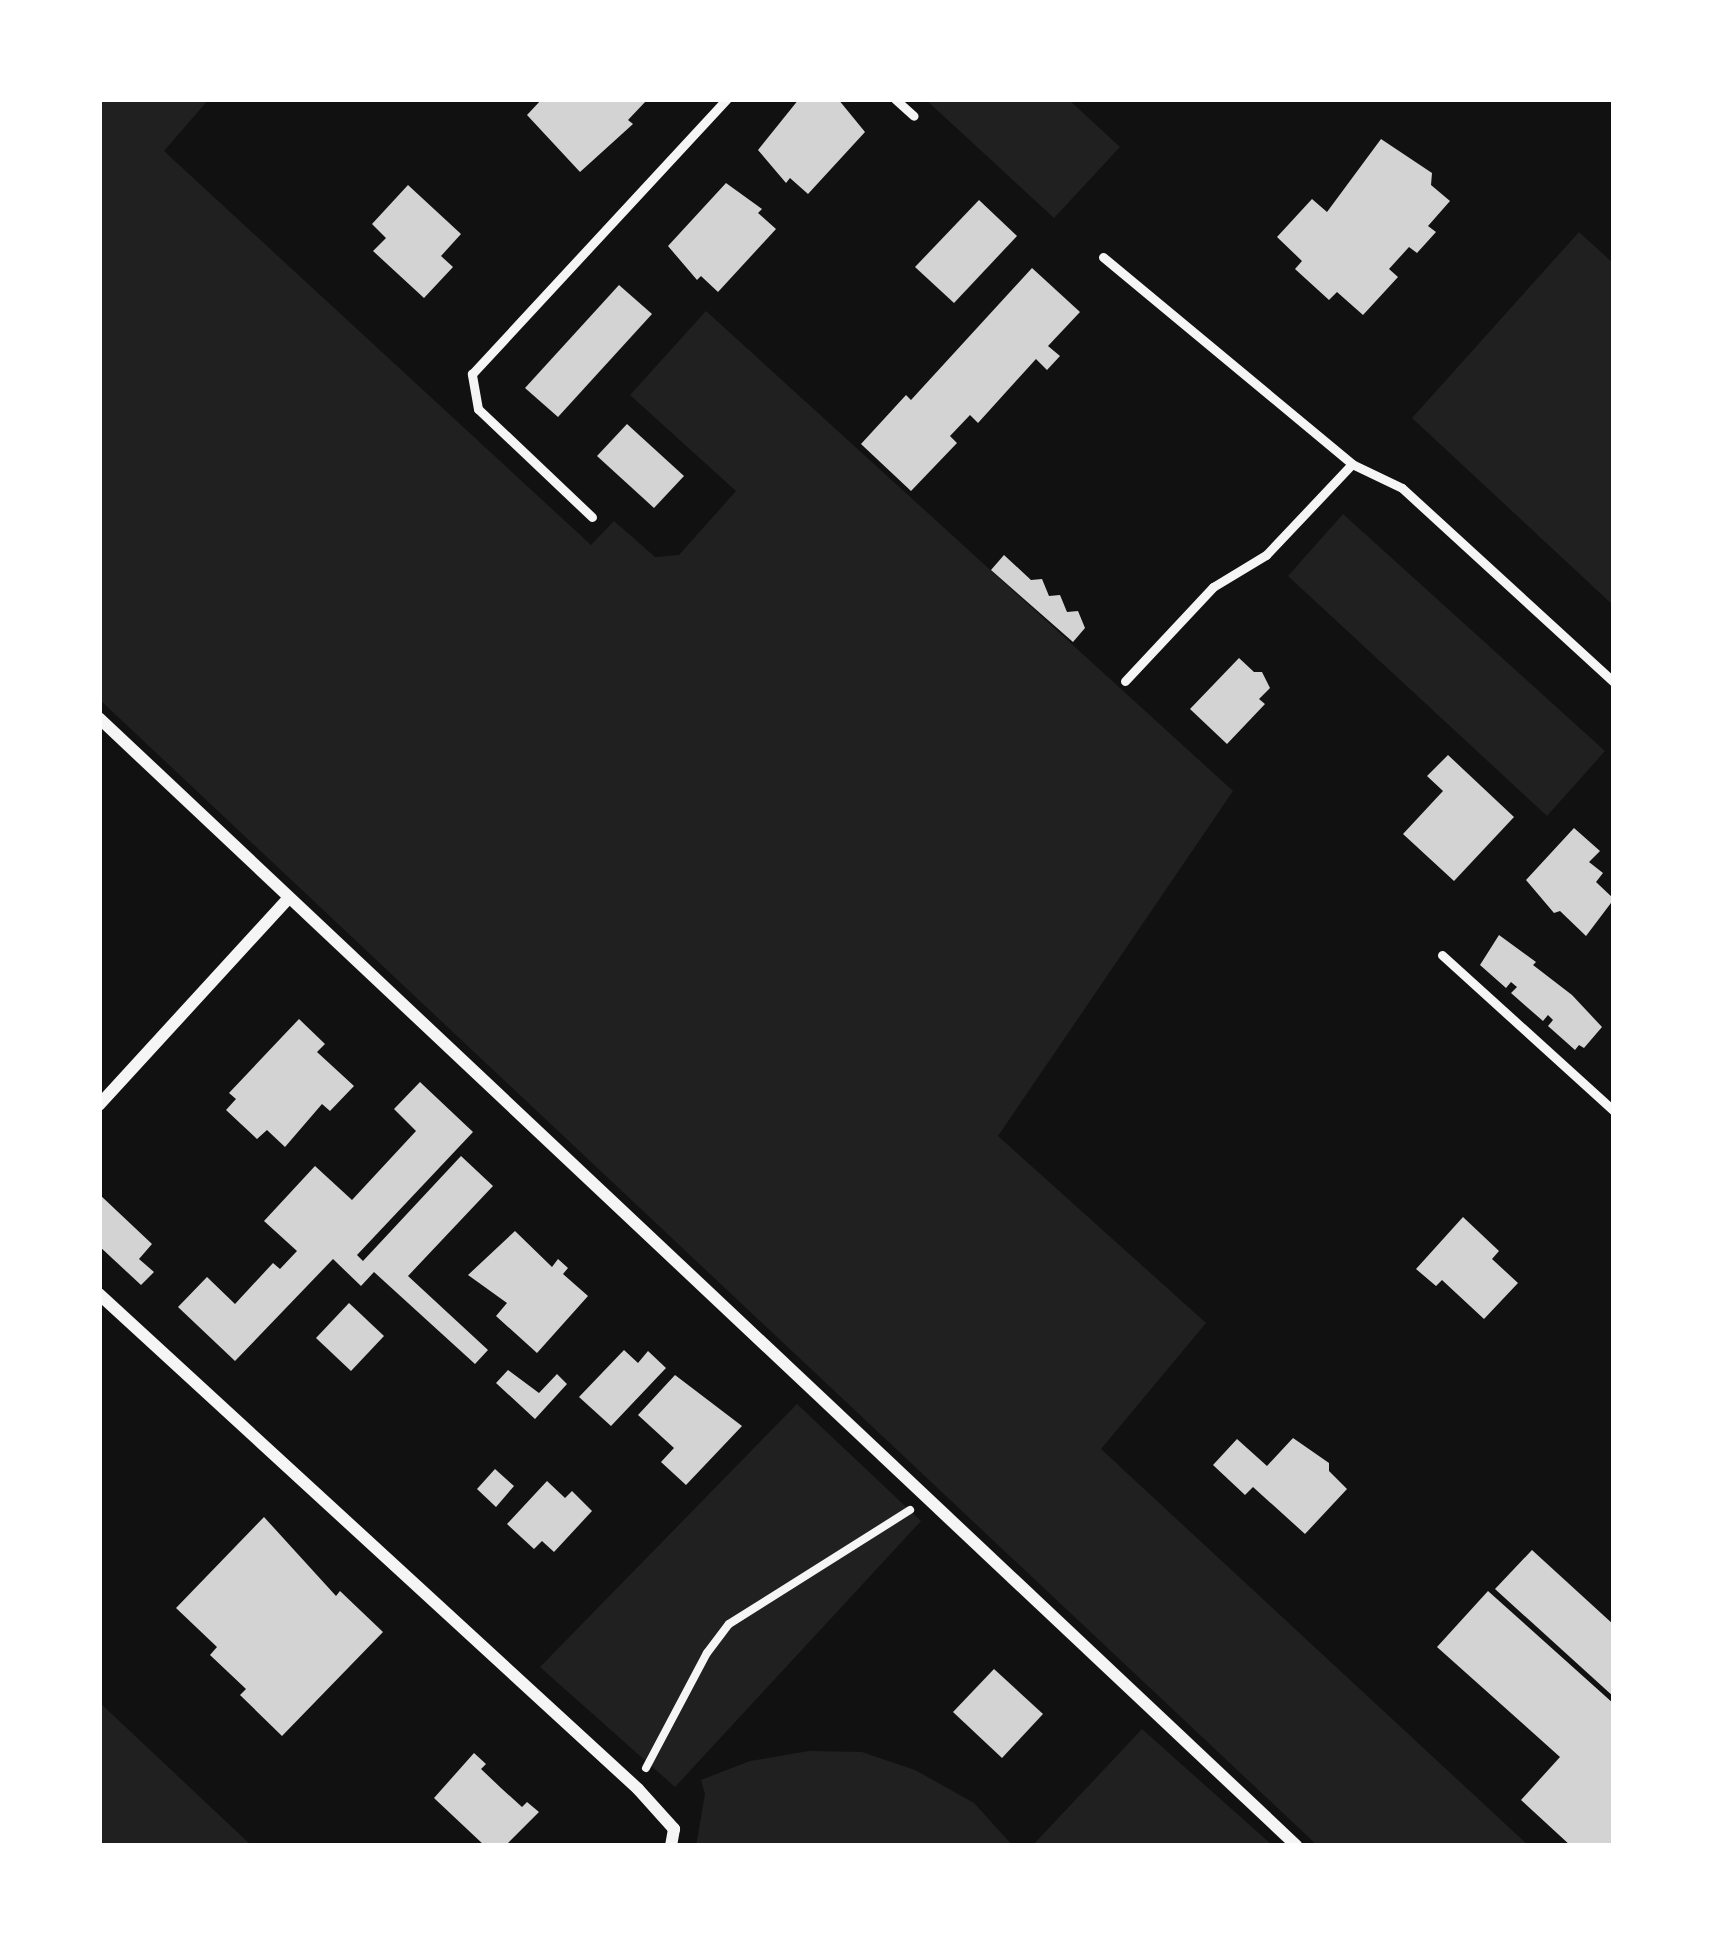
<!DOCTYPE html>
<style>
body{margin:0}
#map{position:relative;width:1713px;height:1945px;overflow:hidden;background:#111;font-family:"Public Sans",sans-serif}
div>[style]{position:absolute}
.green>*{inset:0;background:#202020}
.building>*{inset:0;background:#d3d3d3}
.path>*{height:8px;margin:-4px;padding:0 4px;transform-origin:4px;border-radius:4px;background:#f5f5f5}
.service>*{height:9px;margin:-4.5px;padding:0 4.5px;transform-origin:4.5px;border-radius:4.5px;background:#f5f5f5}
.minor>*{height:12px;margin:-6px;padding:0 6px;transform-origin:6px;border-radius:6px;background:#f5f5f5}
span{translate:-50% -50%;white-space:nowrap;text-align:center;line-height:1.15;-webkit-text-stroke:9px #fff;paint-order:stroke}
.frame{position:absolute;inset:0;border:102px solid #fff;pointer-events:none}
</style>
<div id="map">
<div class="green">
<div style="clip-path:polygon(99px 99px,209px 99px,164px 151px,591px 545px,614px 521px,655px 557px,679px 555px,736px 491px,630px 395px,706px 311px,1233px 791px,998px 1136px,1206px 1323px,1101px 1449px,1529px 1846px,1318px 1846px,99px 699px)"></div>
<div style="clip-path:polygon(925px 99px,1068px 99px,1120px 147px,1054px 218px)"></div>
<div style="clip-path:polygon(1579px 232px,1614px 264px,1614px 606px,1412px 418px)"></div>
<div style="clip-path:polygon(1343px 514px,1605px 751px,1547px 816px,1288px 576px)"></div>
<div style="clip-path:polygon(797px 1404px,921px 1521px,675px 1787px,540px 1667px)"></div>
<div style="clip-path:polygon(99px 1702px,252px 1846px,99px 1846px)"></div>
<div style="clip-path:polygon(1142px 1729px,1273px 1846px,1032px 1846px)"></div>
<div style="clip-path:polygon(809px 1751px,862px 1752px,915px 1770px,974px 1803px,1013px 1846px,696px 1846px,705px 1794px,701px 1780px,750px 1761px)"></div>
</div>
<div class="building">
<div style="clip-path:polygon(542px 99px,643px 99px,646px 101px,628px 120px,633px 124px,580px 172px,527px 115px)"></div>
<div style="clip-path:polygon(799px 99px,838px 99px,865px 132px,808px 194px,790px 178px,786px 183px,758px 150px)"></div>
<div style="clip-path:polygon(1381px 139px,1432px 173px,1431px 185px,1450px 201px,1428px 226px,1436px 232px,1417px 253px,1409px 247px,1389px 269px,1398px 277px,1363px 315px,1337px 292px,1329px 300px,1295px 269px,1302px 261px,1277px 237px,1312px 199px,1327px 212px)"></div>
<div style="clip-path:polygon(726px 183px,762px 209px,758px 213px,776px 229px,718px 292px,701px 276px,697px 280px,668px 246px)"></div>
<div style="clip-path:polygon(408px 185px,461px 234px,441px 256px,453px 267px,424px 298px,373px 251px,386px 238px,372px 224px)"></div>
<div style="clip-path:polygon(979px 200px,1017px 236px,954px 303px,915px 267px)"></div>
<div style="clip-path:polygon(1032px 268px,1080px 312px,1048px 346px,1060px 356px,1047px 370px,1036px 359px,978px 423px,970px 415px,950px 436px,957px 443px,911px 491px,861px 444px,906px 395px,911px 400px)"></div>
<div style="clip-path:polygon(619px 285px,652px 314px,558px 417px,525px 388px)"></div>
<div style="clip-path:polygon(627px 424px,684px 476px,654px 508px,597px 456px)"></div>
<div style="clip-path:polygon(1004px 555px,1031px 580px,1042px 579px,1049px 596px,1060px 595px,1067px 612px,1078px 611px,1085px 628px,1073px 642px,991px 570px)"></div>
<div style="clip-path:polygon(1239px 658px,1254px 672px,1262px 672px,1270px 688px,1259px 699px,1265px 704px,1227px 744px,1190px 709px)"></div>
<div style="clip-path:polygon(1448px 755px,1514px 817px,1454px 881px,1403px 834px,1443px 791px,1427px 776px)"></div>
<div style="clip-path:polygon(1574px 828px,1600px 851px,1589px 862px,1603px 873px,1596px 882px,1614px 899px,1586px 936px,1560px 911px,1554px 913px,1526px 880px)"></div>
<div style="clip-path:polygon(1499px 935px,1536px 962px,1533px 965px,1572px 995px,1602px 1027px,1584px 1048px,1579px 1045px,1575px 1050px,1548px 1026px,1553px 1020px,1548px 1015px,1543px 1021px,1511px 993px,1517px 987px,1511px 982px,1506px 988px,1480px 965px)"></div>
<div style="clip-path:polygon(299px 1019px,325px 1044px,317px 1052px,354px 1086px,330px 1111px,322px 1104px,285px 1147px,267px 1130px,257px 1139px,226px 1110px,236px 1099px,229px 1093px)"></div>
<div style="clip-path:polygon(420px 1082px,473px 1132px,357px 1255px,363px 1261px,461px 1156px,493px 1186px,408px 1276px,488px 1350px,475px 1364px,374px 1272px,361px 1286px,333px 1259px,235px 1361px,178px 1307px,207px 1277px,235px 1304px,273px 1263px,280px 1269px,297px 1251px,264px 1221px,315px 1166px,352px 1200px,416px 1131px,394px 1109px)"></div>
<div style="clip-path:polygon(99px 1194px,152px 1244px,139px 1259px,154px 1272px,141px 1285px,99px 1246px)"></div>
<div style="clip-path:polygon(1463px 1217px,1499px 1251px,1492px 1259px,1518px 1283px,1484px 1319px,1442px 1280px,1436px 1286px,1416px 1269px)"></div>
<div style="clip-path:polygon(515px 1231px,552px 1267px,558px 1259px,568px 1268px,563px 1274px,588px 1296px,537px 1353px,496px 1316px,507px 1303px,468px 1275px)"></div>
<div style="clip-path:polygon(349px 1303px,384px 1336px,351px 1371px,316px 1338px)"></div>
<div style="clip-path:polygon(624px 1350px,638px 1363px,648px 1351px,666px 1368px,611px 1426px,579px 1397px)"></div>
<div style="clip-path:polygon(508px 1370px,539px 1393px,557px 1374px,567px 1384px,535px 1419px,496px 1383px)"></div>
<div style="clip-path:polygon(675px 1375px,742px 1426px,686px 1485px,661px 1462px,674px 1448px,638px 1415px)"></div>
<div style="clip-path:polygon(1293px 1438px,1329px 1463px,1329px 1471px,1347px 1489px,1305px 1534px,1253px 1487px,1245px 1495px,1213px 1465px,1237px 1439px,1267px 1466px)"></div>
<div style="clip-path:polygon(495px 1469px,514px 1486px,496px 1507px,477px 1489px)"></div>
<div style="clip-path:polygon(547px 1481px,565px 1498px,572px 1491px,592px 1511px,554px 1552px,542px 1541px,534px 1549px,507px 1524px)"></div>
<div style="clip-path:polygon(264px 1517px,336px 1596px,340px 1591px,383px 1632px,282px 1736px,240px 1695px,246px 1689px,210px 1655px,217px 1647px,176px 1608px)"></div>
<div style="clip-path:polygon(1532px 1550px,1614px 1625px,1614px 1697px,1495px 1589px)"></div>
<div style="clip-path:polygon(1488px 1591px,1614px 1704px,1614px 1846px,1571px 1846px,1521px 1800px,1560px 1757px,1437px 1647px)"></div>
<div style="clip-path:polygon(994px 1669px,1043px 1714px,1002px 1758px,953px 1712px)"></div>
<div style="clip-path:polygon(474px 1753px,486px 1764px,481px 1769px,501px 1788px,522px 1807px,527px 1802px,539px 1812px,505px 1846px,485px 1846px,434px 1798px)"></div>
</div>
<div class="path">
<div style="left:646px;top:1768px;width:130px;rotate:-62.1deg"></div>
<div style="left:707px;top:1653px;width:36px;rotate:-53deg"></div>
<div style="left:729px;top:1624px;width:214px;rotate:-32.2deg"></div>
</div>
<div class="service">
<div style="left:895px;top:99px;width:25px;rotate:42deg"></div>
<div style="left:1103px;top:257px;width:324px;rotate:39.7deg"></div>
<div style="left:1352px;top:464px;width:55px;rotate:25.6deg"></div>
<div style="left:1402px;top:488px;width:287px;rotate:42.5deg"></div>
<div style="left:592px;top:517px;width:157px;rotate:-136.5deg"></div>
<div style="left:478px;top:409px;width:36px;rotate:-100deg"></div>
<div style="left:472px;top:374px;width:375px;rotate:-47.2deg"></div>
<div style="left:1125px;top:681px;width:129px;rotate:-46.9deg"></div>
<div style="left:1213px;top:587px;width:62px;rotate:-31.1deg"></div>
<div style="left:1266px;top:555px;width:125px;rotate:-46.6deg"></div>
<div style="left:1442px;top:955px;width:232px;rotate:42.2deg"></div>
</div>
<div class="minor">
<div style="left:99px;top:718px;width:1645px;rotate:43.28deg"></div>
<div style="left:99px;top:1105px;width:281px;rotate:-47.5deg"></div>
<div style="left:99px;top:1294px;width:732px;rotate:42.56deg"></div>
<div style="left:638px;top:1789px;width:54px;rotate:48deg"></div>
<div style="left:674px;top:1829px;width:17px;rotate:100deg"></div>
</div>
<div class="frame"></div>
</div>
